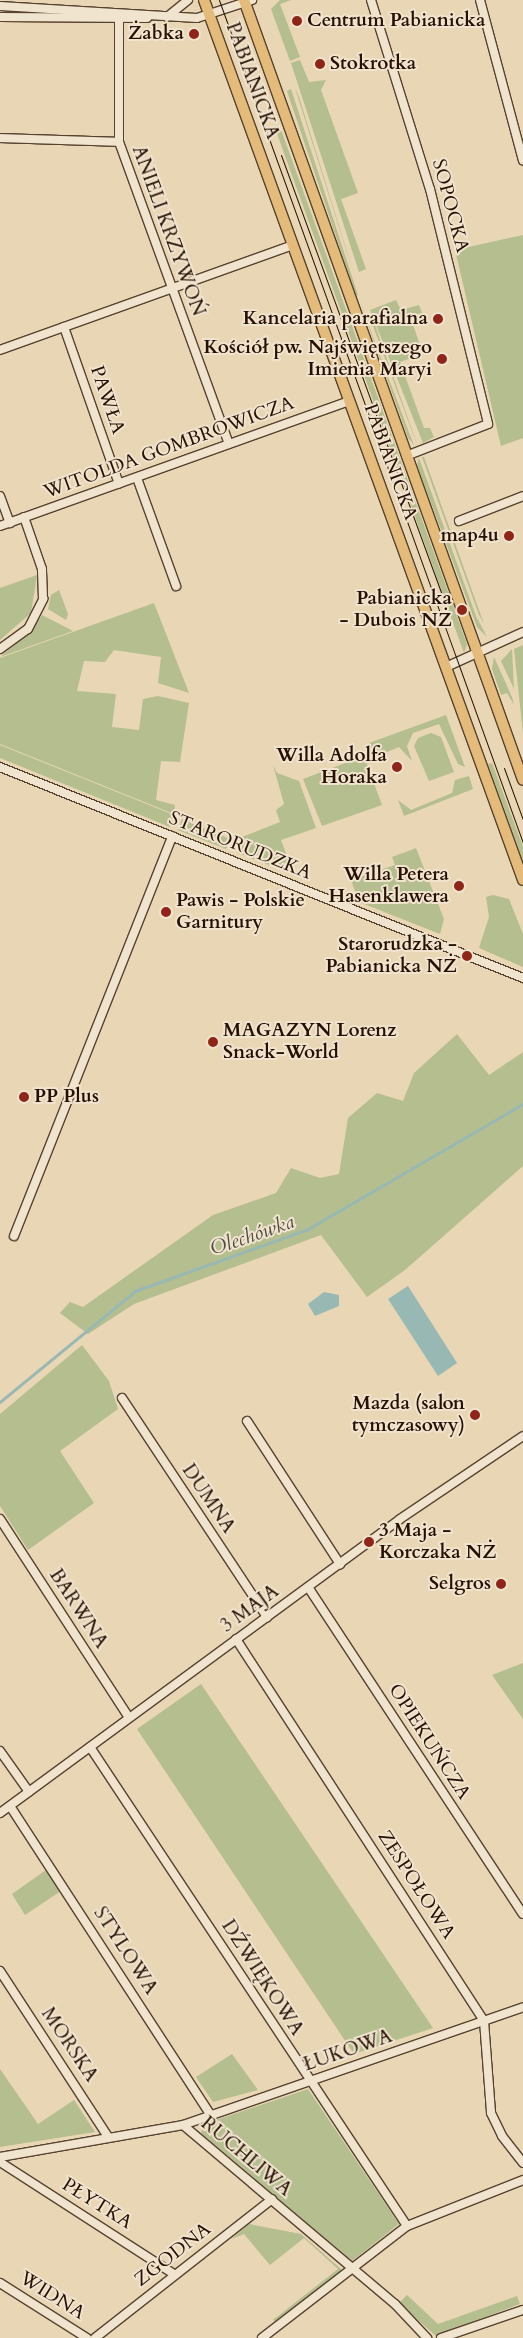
<!DOCTYPE html>
<meta charset="utf-8">
<style>
body{margin:0}
#map{position:relative;width:523px;height:2338px;overflow:hidden;background:#e8d6b5;font-family:Cardo,serif}
div>[style]{position:absolute}
.green>*{inset:0;background:#b5be8e}
.water>*{inset:0;background:#98b8b3}
.stream>*{height:2.5px;margin:-1.25px;padding:0 1.25px;transform-origin:1.25px;border-radius:1.25px;background:#98b8b3}
.roads{filter:drop-shadow(1px 0 #57422f) drop-shadow(-1px 0 #57422f) drop-shadow(0 1px #57422f) drop-shadow(0 -1px #57422f)}
.minor>*{height:8px;margin:-4px;padding:0 4px;transform-origin:4px;border-radius:4px;background:#f0e4cf}
.major>*{height:10px;margin:-5px;padding:0 5px;transform-origin:5px;border-radius:5px;background:#e4bb7a}
.tram>*{height:1px;margin:-0.5px;padding:0 0.5px;transform-origin:0.5px;border-radius:0.5px;background:#271002}
.dots>*{width:14px;height:14px;translate:-50% -50%;box-sizing:border-box;border:2px solid #f0e4cf;border-radius:50%}
span{translate:-50% -50%;white-space:nowrap;text-align:center;line-height:1.15;-webkit-text-stroke:4px #f0e4cf;paint-order:stroke}
.poi-label{font-size:19px;color:#271002;font-weight:700}
.left{translate:0 -50%;text-align:left}
.right{translate:-100% -50%;text-align:right}
.street-label{font-size:19px;color:#271002}
.water-label{font-size:20px;color:#4f4b40;font-style:italic}
</style>
<div id="map">
<div class="green">
<div style="clip-path:polygon(280px 0,291px 0,280px 4px,300px 57px,290px 61px,271px 9px)"></div>
<div style="clip-path:polygon(300px 60px,309px 82px,326px 80px,321px 90px,358px 193px,341px 199px,366px 269px,359px 272px,291px 63px)"></div>
<div style="clip-path:polygon(295px 88px,299px 97px,353px 271px,348px 256px)"></div>
<div style="clip-path:polygon(291px 89px,358px 295px,356px 296px,287px 91px)"></div>
<div style="clip-path:polygon(280px 127px,467px 644px,464px 653px,275px 128px)"></div>
<div style="clip-path:polygon(523px 235px,523px 438px,501px 446px,455px 250px)"></div>
<div style="clip-path:polygon(396px 300px,401px 310px,419px 305px,422px 313px,410px 316px,421px 348px,415px 350px,417px 356px,400px 362px,424px 428px,430px 428px,434px 437px,423px 443px,370px 310px)"></div>
<div style="clip-path:polygon(360px 302px,410px 435px,414px 445px,408px 438px)"></div>
<div style="clip-path:polygon(370px 318px,375px 325px,417px 444px,413px 434px)"></div>
<div style="clip-path:polygon(422px 457px,424px 457px,484px 624px,479px 615px)"></div>
<div style="clip-path:polygon(419px 458px,476px 616px,487px 637px,477px 627px,417px 465px)"></div>
<div style="clip-path:polygon(37px 575px,31px 613px,0 640px,0 588px)"></div>
<div style="clip-path:polygon(59px 590px,68px 614px,66px 620px,48px 609px,51px 595px)"></div>
<div style="clip-path:polygon(154px 603px,189px 693px,158px 683px,161px 657px,114px 650px,105px 662px,84px 661px,77px 691px,116px 694px,112px 727px,139px 730px,143px 699px,158px 696px,189px 703px,180px 762px,161px 761px,156px 800px,175px 805px,174px 814px,0 744px,0 658px)"></div>
<div style="clip-path:polygon(42px 615px,73px 631px,0 657px,31px 631px)"></div>
<div style="clip-path:polygon(523px 645px,523px 734px,514px 649px)"></div>
<div style="clip-path:polygon(512px 649px,514px 689px,501px 661px)"></div>
<div style="clip-path:polygon(494px 657px,512px 697px,514px 705px,507px 693px,501px 695px,492px 669px)"></div>
<div style="clip-path:polygon(446px 715px,465px 767px,458px 764px,439px 724px,413px 733px,407px 746px,412px 761px,399px 747px,387px 752px,383px 763px,378px 752px,373px 753px,369px 743px)"></div>
<div style="clip-path:polygon(431px 733px,441px 737px,454px 772px,429px 781px,414px 746px,418px 738px)"></div>
<div style="clip-path:polygon(0 745px,174px 815px,170px 827px,0 758px)"></div>
<div style="clip-path:polygon(364px 756px,382px 805px,322px 826px,303px 779px)"></div>
<div style="clip-path:polygon(492px 763px,523px 847px,523px 861px,488px 764px)"></div>
<div style="clip-path:polygon(273px 765px,277px 773px,299px 781px,316px 828px,281px 840px,294px 875px,238px 853px,242px 837px,280px 822px,276px 810px,284px 804px)"></div>
<div style="clip-path:polygon(469px 776px,473px 789px,404px 816px,398px 800px,411px 810px,452px 793px,455px 780px)"></div>
<div style="clip-path:polygon(182px 819px,230px 839px,226px 849px,178px 830px)"></div>
<div style="clip-path:polygon(416px 848px,444px 919px,440px 934px,359px 902px,351px 880px,395px 865px,392px 857px)"></div>
<div style="clip-path:polygon(493px 895px,509px 899px,523px 934px,523px 967px,479px 948px,489px 917px,486px 897px)"></div>
<div style="clip-path:polygon(457px 1034px,489px 1075px,523px 1052px,523px 1166px,405px 1270px,367px 1297px,321px 1235px,134px 1304px,88px 1334px,60px 1313px,70px 1302px,83px 1307px,213px 1215px,276px 1193px,291px 1168px,320px 1178px,339px 1174px,348px 1118px,377px 1093px,403px 1101px,414px 1073px)"></div>
<div style="clip-path:polygon(82px 1345px,109px 1381px,118px 1409px,60px 1451px,94px 1503px,28px 1550px,0 1506px,0 1414px)"></div>
<div style="clip-path:polygon(523px 1663px,523px 1719px,492px 1675px)"></div>
<div style="clip-path:polygon(201px 1684px,433px 2028px,354px 2054px,137px 1729px)"></div>
<div style="clip-path:polygon(46px 1870px,61px 1891px,25px 1915px,12px 1894px)"></div>
<div style="clip-path:polygon(232px 2054px,258px 2090px,213px 2102px,196px 2077px)"></div>
<div style="clip-path:polygon(0 2069px,38px 2124px,74px 2100px,95px 2132px,0 2147px)"></div>
<div style="clip-path:polygon(308px 2089px,399px 2224px,352px 2261px,201px 2133px,204px 2124px)"></div>
<div style="clip-path:polygon(249px 2224px,301px 2234px,342px 2270px,276px 2322px,273px 2320px,338px 2269px,304px 2238px,270px 2265px,244px 2234px,231px 2239px)"></div>
<div style="clip-path:polygon(407px 2295px,438px 2324px,517px 2296px,520px 2304px,436px 2336px,399px 2303px)"></div>
</div>
<div class="water">
<div style="clip-path:polygon(408px 1286px,457px 1363px,438px 1376px,388px 1299px)"></div>
<div style="clip-path:polygon(324px 1292px,339px 1295px,339px 1306px,315px 1316px,308px 1304px)"></div>
</div>
<div class="stream">
<div style="left:0;top:1402px;width:175px;rotate:-39.4deg"></div>
<div style="left:135px;top:1291px;width:184px;rotate:-19.7deg"></div>
<div style="left:308px;top:1229px;width:249px;rotate:-30.2deg"></div>
</div>
<div class="roads">
<div class="minor">
<div style="left:371px;top:0;width:198px;rotate:72.7deg"></div>
<div style="left:430px;top:189px;width:242px;rotate:76.1deg"></div>
<div style="left:488px;top:424px;width:88px;rotate:158.7deg"></div>
<div style="left:480px;top:0;width:166px;rotate:75deg"></div>
<div style="left:0;top:6px;width:197px;rotate:3.5deg"></div>
<div style="left:197px;top:18px;width:58px;rotate:-18.1deg"></div>
<div style="left:0;top:17px;width:147px;rotate:0.4deg"></div>
<div style="left:167px;top:17px;width:27px;rotate:-39deg"></div>
<div style="left:119px;top:21px;width:121px;rotate:90deg"></div>
<div style="left:119px;top:142px;width:321px;rotate:70deg"></div>
<div style="left:0;top:138px;width:119px;rotate:1.9deg"></div>
<div style="left:64px;top:327px;width:166px;rotate:70.7deg"></div>
<div style="left:0;top:350px;width:311px;rotate:-19.7deg"></div>
<div style="left:137px;top:478px;width:115px;rotate:70.1deg"></div>
<div style="left:0;top:496px;width:29px;rotate:70deg"></div>
<div style="left:459px;top:521px;width:69px;rotate:-21.3deg"></div>
<div style="left:0;top:526px;width:371px;rotate:-19.7deg"></div>
<div style="left:0;top:649px;width:34px;rotate:-36deg"></div>
<div style="left:28px;top:629px;width:34px;rotate:-63deg"></div>
<div style="left:43px;top:599px;width:30px;rotate:-92deg"></div>
<div style="left:42px;top:569px;width:55px;rotate:-109.1deg"></div>
<div style="left:446px;top:667px;width:85px;rotate:-24.4deg"></div>
<div style="left:0;top:767px;width:564px;rotate:21.97deg"></div>
<div style="left:14px;top:1236px;width:430px;rotate:-68.4deg"></div>
<div style="left:122px;top:1398px;width:263px;rotate:56.5deg"></div>
<div style="left:247px;top:1421px;width:171px;rotate:57deg"></div>
<div style="left:0;top:1519px;width:237px;rotate:57deg"></div>
<div style="left:308px;top:1587px;width:391px;rotate:56.7deg"></div>
<div style="left:236px;top:1639px;width:455px;rotate:57deg"></div>
<div style="left:484px;top:2021px;width:92px;rotate:85.6deg"></div>
<div style="left:491px;top:2113px;width:25px;rotate:64deg"></div>
<div style="left:502px;top:2136px;width:34px;rotate:52deg"></div>
<div style="left:90px;top:1747px;width:574px;rotate:56.5deg"></div>
<div style="left:0;top:1751px;width:50px;rotate:54.7deg"></div>
<div style="left:10px;top:1806px;width:369px;rotate:57deg"></div>
<div style="left:0;top:1813px;width:496px;rotate:-36.3deg"></div>
<div style="left:400px;top:1519px;width:148px;rotate:-34deg"></div>
<div style="left:0;top:1971px;width:199px;rotate:56.9deg"></div>
<div style="left:183px;top:2125px;width:277px;rotate:40.2deg"></div>
<div style="left:395px;top:2304px;width:47px;rotate:46.7deg"></div>
<div style="left:0;top:2157px;width:186px;rotate:-9.9deg"></div>
<div style="left:183px;top:2125px;width:360px;rotate:-19.1deg"></div>
<div style="left:0;top:2162px;width:207px;rotate:32.8deg"></div>
<div style="left:0;top:2283px;width:103px;rotate:32.3deg"></div>
<div style="left:95px;top:2338px;width:225px;rotate:-38.1deg"></div>
<div style="left:262px;top:2338px;width:183px;rotate:-37.7deg"></div>
<div style="left:407px;top:2226px;width:125px;rotate:-21.6deg"></div>
<div style="left:441px;top:2338px;width:87px;rotate:-18.9deg"></div>
</div>
<div class="major">
<div style="left:204px;top:0;width:936px;rotate:70.07deg"></div>
<div style="left:244px;top:0;width:828px;rotate:70.32deg"></div>
</div>
</div>
<div class="tram">
<div style="left:219px;top:0;width:896px;rotate:70.17deg"></div>
<div style="left:281px;top:155px;width:468px;rotate:69.9deg"></div>
<div style="left:504px;top:768px;width:55px;rotate:69.9deg"></div>
</div>
<div class="dots">
<div style="left:297px;top:21px;background:#8f2418"></div>
<div style="left:194px;top:34px;background:#8f2418"></div>
<div style="left:320px;top:64px;background:#8f2418"></div>
<div style="left:438px;top:319px;background:#8f2418"></div>
<div style="left:442px;top:359px;background:#8f2418"></div>
<div style="left:509px;top:536px;background:#8f2418"></div>
<div style="left:462px;top:610px;background:#8f2418"></div>
<div style="left:397px;top:767px;background:#8f2418"></div>
<div style="left:459px;top:886px;background:#8f2418"></div>
<div style="left:166px;top:912px;background:#8f2418"></div>
<div style="left:467px;top:956px;background:#8f2418"></div>
<div style="left:213px;top:1042px;background:#8f2418"></div>
<div style="left:24px;top:1097px;background:#8f2418"></div>
<div style="left:475px;top:1415px;background:#8f2418"></div>
<div style="left:369px;top:1542px;background:#8f2418"></div>
<div style="left:501px;top:1584px;background:#8f2418"></div>
</div>
<div class="poi-label">
<span class="left" style="left:307px;top:21px">Centrum Pabianicka</span>
<span class="right" style="left:184px;top:34px">Żabka</span>
<span class="left" style="left:330px;top:64px">Stokrotka</span>
<span class="right" style="left:428px;top:319px">Kancelaria parafialna</span>
<span class="right" style="left:432px;top:359px">Kościół pw. Najświętszego<br>Imienia Maryi</span>
<span class="right" style="left:499px;top:536px">map4u</span>
<span class="right" style="left:452px;top:610px">Pabianicka<br>- Dubois NŻ</span>
<span class="right" style="left:387px;top:767px">Willa Adolfa<br>Horaka</span>
<span class="right" style="left:449px;top:886px">Willa Petera<br>Hasenklawera</span>
<span class="left" style="left:176px;top:912px">Pawis - Polskie<br>Garnitury</span>
<span class="right" style="left:457px;top:956px">Starorudzka -<br>Pabianicka NŻ</span>
<span class="left" style="left:223px;top:1042px">MAGAZYN Lorenz<br>Snack-World</span>
<span class="left" style="left:34px;top:1097px">PP Plus</span>
<span class="right" style="left:465px;top:1415px">Mazda (salon<br>tymczasowy)</span>
<span class="left" style="left:379px;top:1542px">3 Maja -<br>Korczaka NŻ</span>
<span class="right" style="left:491px;top:1584px">Selgros</span>
</div>
<div class="street-label">
<span style="left:252px;top:81px;rotate:70deg">PABIANICKA</span>
<span style="left:450px;top:206px;rotate:75deg">SOPOCKA</span>
<span style="left:168px;top:231px;rotate:70deg">ANIELI KRZYWOŃ</span>
<span style="left:107px;top:400px;rotate:71deg">PAWŁA</span>
<span style="left:169px;top:448px;rotate:-20deg">WITOLDA GOMBROWICZA</span>
<span style="left:390px;top:462px;rotate:70deg">PABIANICKA</span>
<span style="left:240px;top:846px;rotate:22deg">STARORUDZKA</span>
<span style="left:208px;top:1499px;rotate:56deg">DUMNA</span>
<span style="left:78px;top:1609px;rotate:57deg">BARWNA</span>
<span style="left:250px;top:1609px;rotate:-36deg">3 MAJA</span>
<span style="left:429px;top:1742px;rotate:57deg">OPIEKUŃCZA</span>
<span style="left:416px;top:1885px;rotate:57deg">ZESPOŁOWA</span>
<span style="left:125px;top:1951px;rotate:57deg">STYLOWA</span>
<span style="left:262px;top:1978px;rotate:57deg">DŹWIĘKOWA</span>
<span style="left:69px;top:2045px;rotate:56deg">MORSKA</span>
<span style="left:348px;top:2051px;rotate:-19deg">ŁUKOWA</span>
<span style="left:246px;top:2157px;rotate:40deg">RUCHLIWA</span>
<span style="left:97px;top:2204px;rotate:32deg">PŁYTKA</span>
<span style="left:173px;top:2255px;rotate:-38deg">ZGODNA</span>
<span style="left:52px;top:2296px;rotate:32deg">WIDNA</span>
</div>
<div class="water-label">
<span style="left:252px;top:1235px;rotate:-19deg">Olechówka</span>
</div>
</div>
